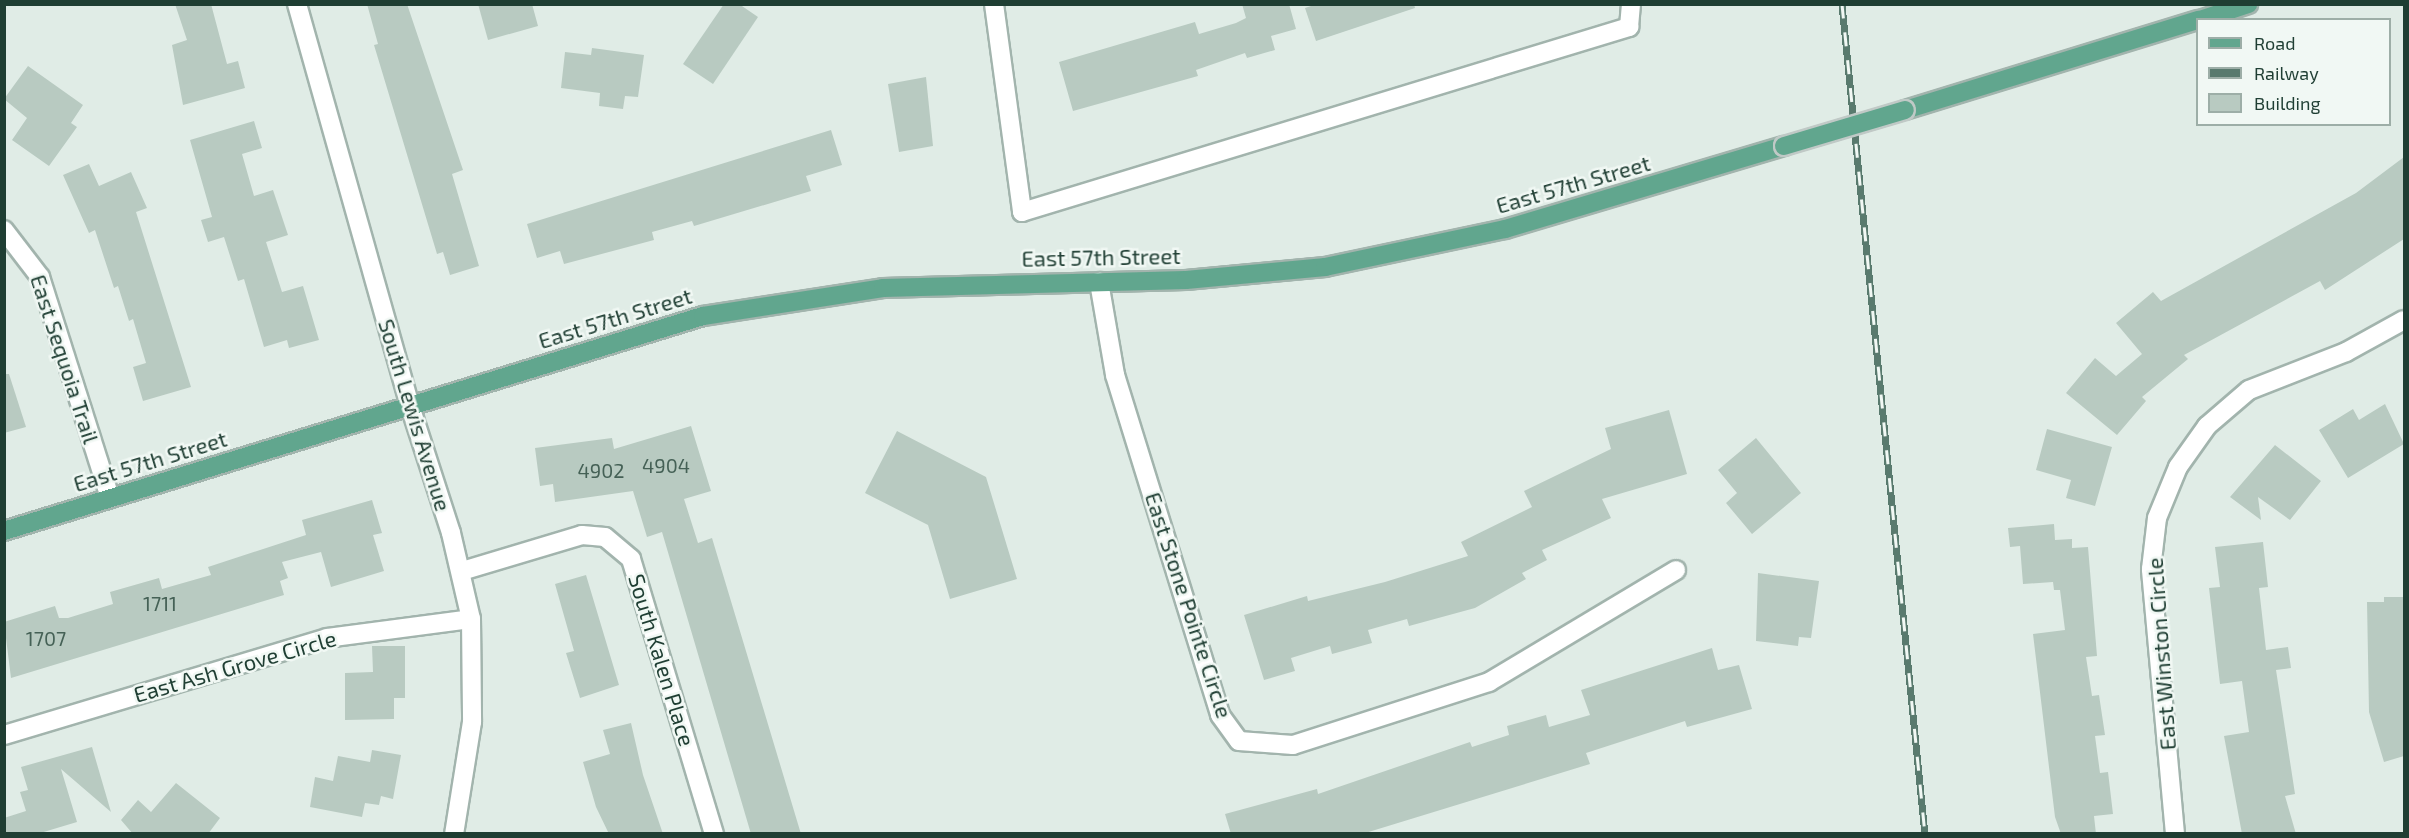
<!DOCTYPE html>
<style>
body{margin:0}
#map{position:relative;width:2409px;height:838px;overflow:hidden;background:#e0ece6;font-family:"Exo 2",sans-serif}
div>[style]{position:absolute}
.building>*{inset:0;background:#b8cac1}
.roads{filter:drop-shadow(2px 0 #a2b4ad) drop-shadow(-2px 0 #a2b4ad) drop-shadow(0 2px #a2b4ad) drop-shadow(0 -2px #a2b4ad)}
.minor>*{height:18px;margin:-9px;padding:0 9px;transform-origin:9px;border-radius:9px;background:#fff}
.major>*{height:18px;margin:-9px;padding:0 9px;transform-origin:9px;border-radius:9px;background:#61a68e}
.rail>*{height:7px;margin-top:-3.5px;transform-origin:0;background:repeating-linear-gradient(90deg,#f1f8f4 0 14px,#597a6e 0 28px);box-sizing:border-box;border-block:2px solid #597a6e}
.bridges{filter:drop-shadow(2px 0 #c0c9c6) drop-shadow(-2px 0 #c0c9c6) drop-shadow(0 2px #c0c9c6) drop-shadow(0 -2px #c0c9c6)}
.major-bridge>*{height:18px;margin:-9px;padding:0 9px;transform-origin:9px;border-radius:9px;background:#61a68e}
span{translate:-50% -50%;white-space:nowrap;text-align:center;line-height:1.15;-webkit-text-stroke:5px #f1f8f4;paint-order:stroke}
.number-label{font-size:20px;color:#456156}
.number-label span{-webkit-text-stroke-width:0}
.street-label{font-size:22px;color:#1f3e33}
.frame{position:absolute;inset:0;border:6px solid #1f3e33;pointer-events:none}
.legend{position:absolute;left:2196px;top:18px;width:195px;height:108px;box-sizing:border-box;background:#f1f8f4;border:2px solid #9daea7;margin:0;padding:8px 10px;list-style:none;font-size:18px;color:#1f3e33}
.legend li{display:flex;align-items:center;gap:12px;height:30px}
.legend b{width:30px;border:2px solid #9daea7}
</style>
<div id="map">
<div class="building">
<div style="clip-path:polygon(175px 4px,211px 4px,227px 64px,238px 61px,245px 88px,183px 105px,172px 45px,187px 40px)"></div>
<div style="clip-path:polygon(367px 4px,407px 4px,463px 170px,452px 174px,479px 266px,450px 275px,443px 252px,437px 254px,374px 45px,378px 44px)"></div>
<div style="clip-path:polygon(478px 4px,532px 4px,538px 26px,488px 40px)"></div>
<div style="clip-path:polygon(724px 4px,739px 4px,758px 17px,713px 84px,683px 64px)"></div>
<div style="clip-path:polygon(1242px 4px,1289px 4px,1296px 29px,1271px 36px,1275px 50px,1247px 58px,1245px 53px,1196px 70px,1198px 76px,1073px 111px,1059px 62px,1195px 22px,1199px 34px,1236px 23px,1246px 18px)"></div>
<div style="clip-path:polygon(1317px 4px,1414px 4px,1415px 8px,1316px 41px,1305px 8px)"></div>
<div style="clip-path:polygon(592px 48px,644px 55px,638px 97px,625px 96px,623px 109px,599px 106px,600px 93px,561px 88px,565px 52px,591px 55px)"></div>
<div style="clip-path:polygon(28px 66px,83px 105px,71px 123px,77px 127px,49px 166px,12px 140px,27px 118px,4px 99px)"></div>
<div style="clip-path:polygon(926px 77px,933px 146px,899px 152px,888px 84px)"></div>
<div style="clip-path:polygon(254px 121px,262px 148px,242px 154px,254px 196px,273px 190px,288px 235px,266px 242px,282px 292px,303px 286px,319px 340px,289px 348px,287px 340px,264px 347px,244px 279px,238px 281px,224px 237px,208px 242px,201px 220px,212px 217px,190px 140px)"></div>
<div style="clip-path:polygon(831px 130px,842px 165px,806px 176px,811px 191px,694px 226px,692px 221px,652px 232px,654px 240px,564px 264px,560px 251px,537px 258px,527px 224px)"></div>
<div style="clip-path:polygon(2404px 157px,2404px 239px,2325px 290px,2320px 281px,2184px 355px,2188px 359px,2142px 397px,2146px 401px,2117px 435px,2066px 393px,2095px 358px,2116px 376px,2142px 354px,2116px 323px,2153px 292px,2161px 301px,2356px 193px)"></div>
<div style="clip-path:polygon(89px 164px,99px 186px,131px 172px,147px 208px,136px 212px,191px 387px,143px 401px,133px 367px,146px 363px,133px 319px,129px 321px,118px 286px,114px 288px,95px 230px,89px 233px,63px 175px)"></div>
<div style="clip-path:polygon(4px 374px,9px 374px,26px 427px,4px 433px)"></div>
<div style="clip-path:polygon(2385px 404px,2404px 444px,2348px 478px,2319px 430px,2353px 409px,2359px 420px)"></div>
<div style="clip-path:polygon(1669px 410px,1687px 474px,1602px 499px,1611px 518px,1542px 550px,1547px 560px,1522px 573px,1526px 579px,1475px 608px,1409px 626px,1407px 619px,1368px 630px,1372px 643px,1332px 654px,1330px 646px,1291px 658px,1295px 671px,1264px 680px,1244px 615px,1307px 596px,1308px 601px,1385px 582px,1468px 556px,1461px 542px,1532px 507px,1524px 491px,1611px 449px,1605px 428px)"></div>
<div style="clip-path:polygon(691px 426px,711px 491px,684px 499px,698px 543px,712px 538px,801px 834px,751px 834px,662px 532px,647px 537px,633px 491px,555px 502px,553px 484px,540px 486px,535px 448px,612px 438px,614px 449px)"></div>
<div style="clip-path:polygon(2047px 429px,2112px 447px,2095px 506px,2066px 498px,2071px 480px,2036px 470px)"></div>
<div style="clip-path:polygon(897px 431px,986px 477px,1017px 579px,950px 599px,928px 525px,865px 493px)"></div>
<div style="clip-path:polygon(1756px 438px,1801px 493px,1752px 534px,1726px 503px,1737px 493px,1718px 470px)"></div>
<div style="clip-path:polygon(2275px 445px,2321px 481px,2290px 520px,2258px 497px,2261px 520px,2230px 497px)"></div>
<div style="clip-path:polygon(372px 500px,382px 533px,373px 535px,384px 571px,331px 587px,321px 552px,282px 562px,288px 578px,280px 581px,284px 595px,11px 678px,4px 622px,55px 606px,59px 618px,68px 618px,113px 604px,110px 592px,159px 578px,162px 589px,211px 575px,208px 567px,306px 535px,302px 520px)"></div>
<div style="clip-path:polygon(2054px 524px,2055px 540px,2072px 539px,2072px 548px,2088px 547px,2097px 656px,2086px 657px,2092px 696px,2099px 695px,2105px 735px,2095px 736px,2100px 773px,2108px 772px,2113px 814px,2094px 816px,2096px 834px,2061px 834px,2055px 817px,2033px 634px,2065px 630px,2060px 590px,2054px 590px,2053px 582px,2023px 584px,2020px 546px,2010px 547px,2008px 528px)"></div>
<div style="clip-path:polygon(2263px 542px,2268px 587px,2259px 588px,2266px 650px,2288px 647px,2291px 668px,2276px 670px,2295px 794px,2285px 796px,2296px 834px,2242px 834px,2224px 736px,2249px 732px,2242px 681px,2220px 684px,2209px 588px,2220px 587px,2215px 547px)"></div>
<div style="clip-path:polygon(1758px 573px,1819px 581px,1811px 638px,1799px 637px,1798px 646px,1756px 641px)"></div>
<div style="clip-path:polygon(586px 575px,619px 685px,580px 698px,566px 653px,574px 651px,555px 584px)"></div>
<div style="clip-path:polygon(2384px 597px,2404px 597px,2404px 756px,2384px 762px,2369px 712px,2367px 602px,2384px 602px)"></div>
<div style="clip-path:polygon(372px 646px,405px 646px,405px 698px,394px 698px,394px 719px,345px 720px,345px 673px,373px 672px)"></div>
<div style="clip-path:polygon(1712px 648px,1718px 670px,1739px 665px,1752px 709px,1687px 727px,1685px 721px,1586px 753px,1590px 764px,1362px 834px,1231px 834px,1225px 814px,1317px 789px,1318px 794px,1470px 742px,1472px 747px,1509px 735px,1507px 726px,1546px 715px,1549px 727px,1590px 715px,1581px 690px)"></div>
<div style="clip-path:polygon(631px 723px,643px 775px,663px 834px,609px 834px,596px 807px,583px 762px,610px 754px,603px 730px)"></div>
<div style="clip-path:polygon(92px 747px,111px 812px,61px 769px,77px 822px,37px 834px,4px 834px,4px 818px,26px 811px,20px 792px,28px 790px,21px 767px)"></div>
<div style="clip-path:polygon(372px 750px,401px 755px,393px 799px,381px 796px,379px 805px,365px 803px,362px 817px,310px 807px,315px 777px,333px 781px,338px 756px,370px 762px)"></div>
<div style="clip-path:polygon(176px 783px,220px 818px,208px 834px,133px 834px,121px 820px,138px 800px,151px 812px)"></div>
</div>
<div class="roads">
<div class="minor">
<div style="left:297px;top:4px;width:418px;rotate:74.3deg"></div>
<div style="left:410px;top:406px;width:133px;rotate:72.1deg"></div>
<div style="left:451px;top:533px;width:88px;rotate:76.9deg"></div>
<div style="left:471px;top:619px;width:103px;rotate:89.4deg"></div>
<div style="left:472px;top:722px;width:113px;rotate:99.1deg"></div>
<div style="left:994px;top:4px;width:210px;rotate:82.3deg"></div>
<div style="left:1022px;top:212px;width:635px;rotate:-16.95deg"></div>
<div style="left:1629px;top:27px;width:23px;rotate:-85deg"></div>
<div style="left:4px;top:230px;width:59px;rotate:52.5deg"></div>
<div style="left:40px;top:277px;width:232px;rotate:72.4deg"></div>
<div style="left:1099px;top:282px;width:94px;rotate:80.2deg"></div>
<div style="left:1115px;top:375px;width:356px;rotate:72.8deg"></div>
<div style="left:1220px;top:715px;width:32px;rotate:54deg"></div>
<div style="left:1239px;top:741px;width:54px;rotate:4.2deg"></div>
<div style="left:1293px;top:745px;width:206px;rotate:-17.8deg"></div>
<div style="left:1489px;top:682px;width:218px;rotate:-30.9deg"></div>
<div style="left:462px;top:571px;width:125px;rotate:-16.7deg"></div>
<div style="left:582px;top:535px;width:23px;rotate:5deg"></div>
<div style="left:605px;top:537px;width:34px;rotate:40deg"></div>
<div style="left:631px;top:559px;width:287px;rotate:73.2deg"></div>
<div style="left:4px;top:735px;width:337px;rotate:-16.7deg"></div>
<div style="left:327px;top:638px;width:145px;rotate:-7.5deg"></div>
<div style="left:2175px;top:834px;width:266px;rotate:-95.2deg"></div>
<div style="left:2151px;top:569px;width:51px;rotate:-83.3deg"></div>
<div style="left:2157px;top:518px;width:55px;rotate:-67.6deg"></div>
<div style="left:2178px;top:467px;width:50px;rotate:-54.7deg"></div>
<div style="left:2207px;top:426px;width:55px;rotate:-40.6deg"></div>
<div style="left:2249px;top:390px;width:104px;rotate:-21.4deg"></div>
<div style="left:2346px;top:352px;width:66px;rotate:-28.9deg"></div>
</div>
<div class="major">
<div style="left:2200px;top:20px;width:51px;rotate:-18.4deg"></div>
<div style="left:1905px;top:110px;width:307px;rotate:-17.1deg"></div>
<div style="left:4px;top:531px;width:731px;rotate:-17.1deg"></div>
<div style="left:703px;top:316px;width:182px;rotate:-8.8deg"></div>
<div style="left:883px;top:288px;width:303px;rotate:-1.5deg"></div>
<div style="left:1186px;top:280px;width:140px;rotate:-5.3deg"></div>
<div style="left:1325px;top:267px;width:184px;rotate:-11.9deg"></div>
<div style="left:1505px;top:229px;width:291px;rotate:-16.6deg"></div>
</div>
</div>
<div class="rail">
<div style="left:1842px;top:4px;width:834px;rotate:84.29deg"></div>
</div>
<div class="bridges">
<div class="major-bridge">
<div style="left:1784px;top:146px;width:126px;rotate:-16.6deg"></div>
</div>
</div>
<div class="number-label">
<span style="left:666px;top:465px">4904</span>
<span style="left:601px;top:470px">4902</span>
<span style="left:160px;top:603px">1711</span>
<span style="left:46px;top:638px">1707</span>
</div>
<div class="street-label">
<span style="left:1573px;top:184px;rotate:-16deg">East 57th Street</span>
<span style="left:1101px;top:257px;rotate:-1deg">East 57th Street</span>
<span style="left:615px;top:318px;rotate:-17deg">East 57th Street</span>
<span style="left:65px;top:359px;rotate:72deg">East Sequoia Trail</span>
<span style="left:415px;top:415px;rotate:73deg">South Lewis Avenue</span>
<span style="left:150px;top:461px;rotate:-17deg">East 57th Street</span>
<span style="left:1189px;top:605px;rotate:72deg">East Stone Pointe Circle</span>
<span style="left:2161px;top:654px;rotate:-94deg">East Winston Circle</span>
<span style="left:662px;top:660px;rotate:73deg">South Kalen Place</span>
<span style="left:235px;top:666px;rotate:-16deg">East Ash Grove Circle</span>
</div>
<div class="frame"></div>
<ul class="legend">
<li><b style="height:8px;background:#61a68e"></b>Road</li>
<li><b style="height:8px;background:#597a6e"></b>Railway</li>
<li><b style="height:16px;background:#b8cac1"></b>Building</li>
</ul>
</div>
